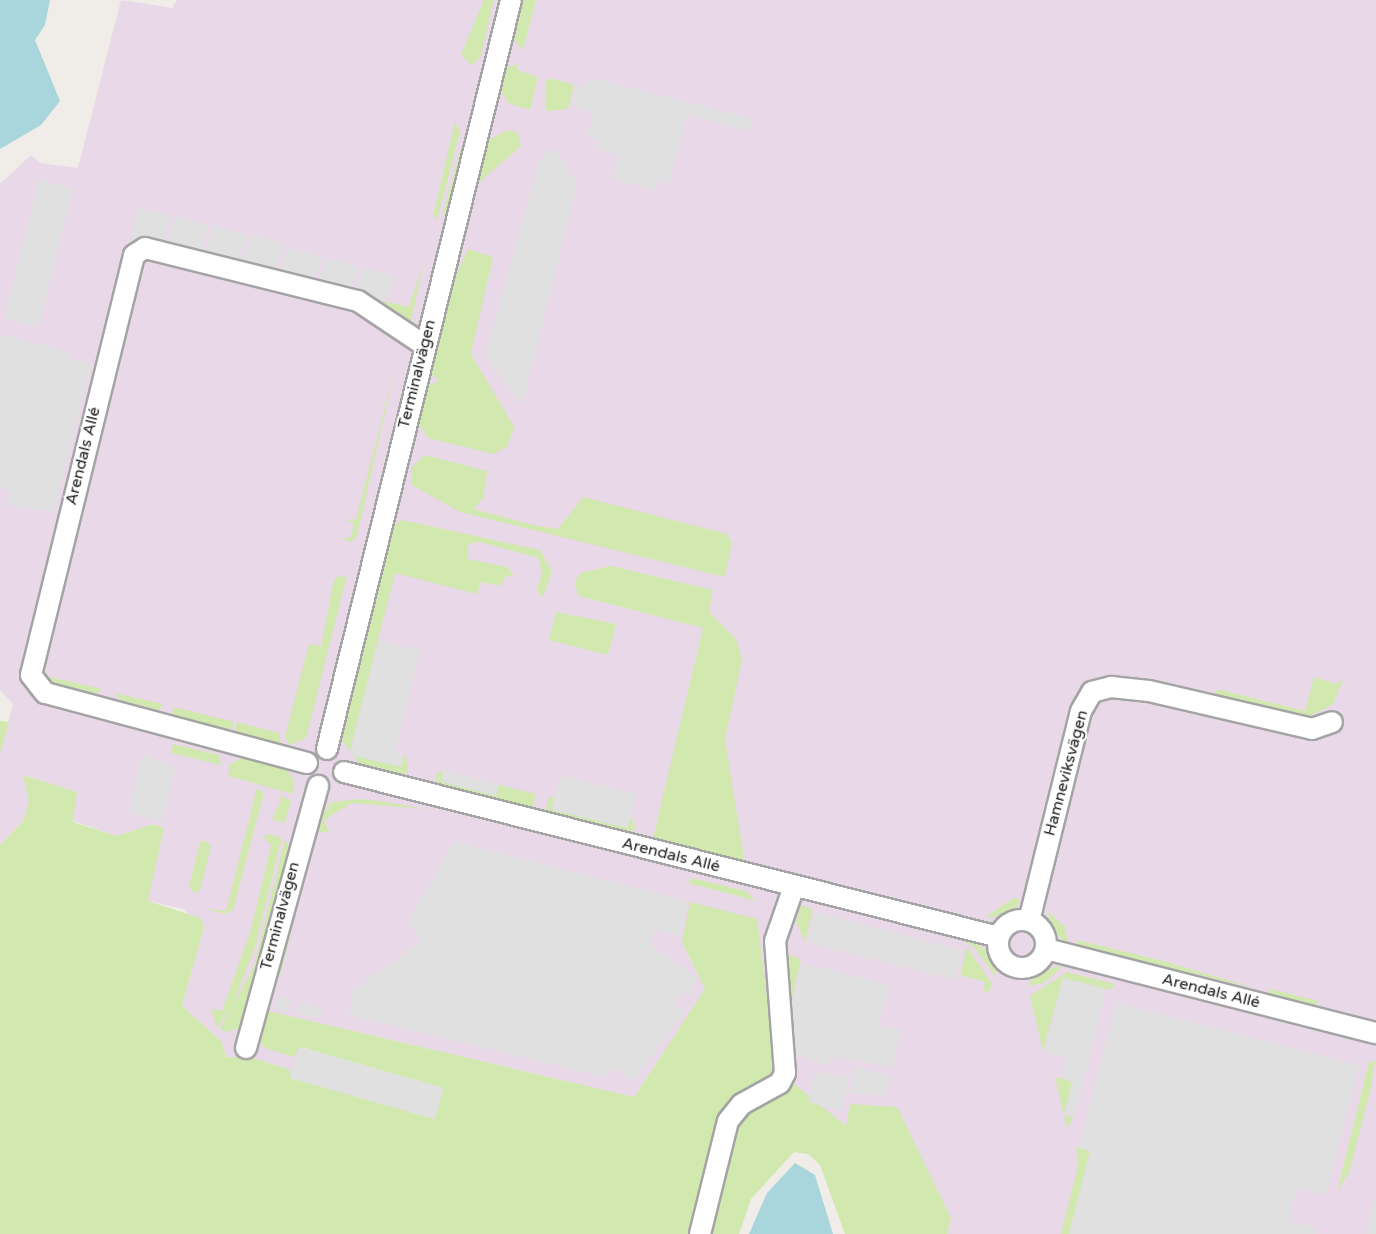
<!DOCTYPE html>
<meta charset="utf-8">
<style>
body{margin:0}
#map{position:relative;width:1376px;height:1234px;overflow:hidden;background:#f0ece7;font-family:"Varela Round",sans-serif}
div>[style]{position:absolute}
.industrial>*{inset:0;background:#e9d9e8}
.grass>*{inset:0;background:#d1e8af}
.parking>*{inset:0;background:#e0e0e0}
.round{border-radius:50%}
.water>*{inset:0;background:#a9d6dc}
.roads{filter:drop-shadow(2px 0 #a4a4a4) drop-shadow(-2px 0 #a4a4a4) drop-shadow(0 2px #a4a4a4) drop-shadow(0 -2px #a4a4a4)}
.minor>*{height:20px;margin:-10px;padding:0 10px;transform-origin:10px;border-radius:10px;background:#fff}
.minor>.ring{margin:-10px;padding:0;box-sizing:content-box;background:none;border:20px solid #fff;border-radius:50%}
span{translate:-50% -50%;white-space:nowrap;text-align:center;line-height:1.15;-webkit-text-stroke:4.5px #fff;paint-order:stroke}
.street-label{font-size:16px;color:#202020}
</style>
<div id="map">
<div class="industrial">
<div style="clip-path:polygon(121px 0,172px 8px,177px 0,1376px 0,1376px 1234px,947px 1234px,951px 1218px,776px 1069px,682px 942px,705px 989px,634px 1097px,268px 1011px,299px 1047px,435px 1119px,290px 1078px,290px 1070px,247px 1056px,227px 1058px,221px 1041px,182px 1006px,204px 927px,183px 909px,148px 901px,163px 828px,153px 824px,117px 836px,73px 821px,76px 792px,24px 775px,29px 803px,23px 821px,0 845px,0 753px,13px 704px,0 690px,0 184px,31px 155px,40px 163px,78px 168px)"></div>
</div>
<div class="grass">
<div style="clip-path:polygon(484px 0,494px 0,480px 58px,471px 65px,461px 54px)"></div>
<div style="clip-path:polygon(521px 0,536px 0,523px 50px,512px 38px)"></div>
<div style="clip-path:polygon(518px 64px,517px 70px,538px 77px,530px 110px,508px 103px,501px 91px,504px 68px)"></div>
<div style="clip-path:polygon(551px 78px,574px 85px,568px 109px,546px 111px,546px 81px)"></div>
<div style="clip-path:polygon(455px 122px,460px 132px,437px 220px,433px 216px)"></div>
<div style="clip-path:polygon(508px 130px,518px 133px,521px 146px,474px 187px,486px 141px)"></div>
<div style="clip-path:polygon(461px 147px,453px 199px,444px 217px,443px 213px)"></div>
<div style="clip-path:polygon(468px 249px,493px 257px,471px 354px,514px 427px,507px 447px,493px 454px,428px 438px,418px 423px,426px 387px,439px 381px,429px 372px,447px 296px)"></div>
<div style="clip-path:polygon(424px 260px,410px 326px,361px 296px,409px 307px)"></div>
<div style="clip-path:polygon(397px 361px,357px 535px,352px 542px,341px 539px,351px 537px,354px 523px,346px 521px,356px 519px)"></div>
<div style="clip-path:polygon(425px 455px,487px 471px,483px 498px,473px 509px,538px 526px,558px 529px,583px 497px,727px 534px,732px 543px,725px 577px,460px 512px,412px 485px,411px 468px)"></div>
<div style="clip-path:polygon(402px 520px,540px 550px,552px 572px,543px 597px,536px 590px,542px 573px,538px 558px,480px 542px,468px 544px,467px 559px,508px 567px,514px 577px,506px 576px,500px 586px,481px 582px,477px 594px,395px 573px,350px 751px,406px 756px,408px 771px,401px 776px,360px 765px,342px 740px,390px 528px)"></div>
<div style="clip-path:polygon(611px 566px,713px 590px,709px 612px,736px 639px,742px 660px,725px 739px,745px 864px,653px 838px,703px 628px,579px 596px,574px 584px,580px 573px)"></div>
<div style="clip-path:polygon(347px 576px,306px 738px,289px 745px,285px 737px,309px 644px,321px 646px,333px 583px,336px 577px)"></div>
<div style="clip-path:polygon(556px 612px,616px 624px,608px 655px,549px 640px)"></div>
<div style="clip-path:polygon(41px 675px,102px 689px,90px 698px,58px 692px)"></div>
<div style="clip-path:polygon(1314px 677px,1336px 684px,1343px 680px,1333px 704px,1310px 716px,1215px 696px,1217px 689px,1305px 711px)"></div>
<div style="clip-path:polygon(115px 693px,162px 704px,159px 714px,128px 709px)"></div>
<div style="clip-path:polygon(174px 707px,234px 722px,230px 735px,171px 717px)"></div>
<div style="clip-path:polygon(0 721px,9px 722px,0 753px)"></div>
<div style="clip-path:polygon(237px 722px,279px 733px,282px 749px,233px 736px)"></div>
<div style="clip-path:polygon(173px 744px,219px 755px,221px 765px,171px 753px)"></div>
<div style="clip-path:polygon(244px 757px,285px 767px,294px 781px,293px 794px,228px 776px,230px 764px)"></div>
<div style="clip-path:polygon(442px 771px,536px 794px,532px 810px,438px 786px,435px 775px)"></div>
<div style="clip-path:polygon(23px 775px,77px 792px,73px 822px,117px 836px,153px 824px,164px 828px,148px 901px,200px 918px,204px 927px,182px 1006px,221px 1041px,227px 1058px,247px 1056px,290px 1070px,291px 1078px,434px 1119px,443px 1088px,300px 1047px,294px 1057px,265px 1048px,259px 1041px,268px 1011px,634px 1097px,705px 989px,682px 942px,690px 902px,757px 919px,776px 1069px,846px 1126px,850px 1104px,897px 1107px,951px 1218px,947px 1234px,845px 1234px,820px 1165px,808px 1154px,794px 1152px,751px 1199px,739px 1234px,0 1234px,0 845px,23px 821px,29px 802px)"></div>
<div style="clip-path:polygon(257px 788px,264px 793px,233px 910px,225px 914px,202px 908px,226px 911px)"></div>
<div style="clip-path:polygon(278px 795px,291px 800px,285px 823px,272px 819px,281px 800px)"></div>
<div style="clip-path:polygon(549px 797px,630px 817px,636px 828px,628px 834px,545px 813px)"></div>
<div style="clip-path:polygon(361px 799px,386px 802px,426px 809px,352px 803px,324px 820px,329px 832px,313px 832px,331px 802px)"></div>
<div style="clip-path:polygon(268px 834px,282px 838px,255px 948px,232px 1007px,217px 1028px,211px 1009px,222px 1011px,251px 929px,271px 845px,263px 837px)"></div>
<div style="clip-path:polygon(285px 840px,290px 847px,251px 1002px,242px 1027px,227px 1032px,220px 1029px,254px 966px)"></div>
<div style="clip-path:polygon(207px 841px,211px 847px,200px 890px,194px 893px,189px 886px,200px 842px)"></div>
<div style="clip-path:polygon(308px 859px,281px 974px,278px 975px,276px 975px)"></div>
<div style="clip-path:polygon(692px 878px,746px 891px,756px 901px,688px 883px)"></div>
<div style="clip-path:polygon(1015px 897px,1020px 902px,1007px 916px,985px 917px)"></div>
<div style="clip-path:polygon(816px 901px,881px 917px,809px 902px)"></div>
<div style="clip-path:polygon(801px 905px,813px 909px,805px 942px,796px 922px)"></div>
<div style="clip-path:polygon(1048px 911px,1065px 927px,1068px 944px,1051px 930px)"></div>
<div style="clip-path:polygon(950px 935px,972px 941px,990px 953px,997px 979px,973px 946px)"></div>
<div style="clip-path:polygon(1077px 940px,1163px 961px,1259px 989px,1076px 946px)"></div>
<div style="clip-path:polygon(967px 947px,992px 984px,989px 992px,983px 991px,985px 982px,960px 975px)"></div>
<div style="clip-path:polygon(787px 954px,801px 959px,785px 1029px,782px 955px)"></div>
<div style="clip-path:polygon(1063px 966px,1044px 983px,1028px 986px,1038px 971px)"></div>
<div style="clip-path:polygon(1067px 972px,1115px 984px,1111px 990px,1063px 978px,1043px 1051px,1030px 996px)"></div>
<div style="clip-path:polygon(1270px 989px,1318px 1001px,1317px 1005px,1269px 995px)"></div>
<div style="clip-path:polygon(1369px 1061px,1375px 1062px,1370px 1092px,1349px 1173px,1337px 1191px)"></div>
<div style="clip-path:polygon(1055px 1077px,1073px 1081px,1064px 1115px,1073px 1118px,1067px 1128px)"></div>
<div style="clip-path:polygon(1076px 1147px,1091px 1151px,1071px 1234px,1061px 1234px,1078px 1166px)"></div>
</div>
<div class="parking">
<div style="clip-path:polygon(588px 77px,753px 119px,750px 131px,687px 115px,669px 184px,659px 182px,656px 191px,612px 179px,618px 155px,595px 149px,597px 140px,587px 137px,593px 112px,571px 106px,576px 85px,586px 87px)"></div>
<div style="clip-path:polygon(555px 148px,577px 184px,522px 406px,485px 355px,540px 158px)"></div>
<div style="clip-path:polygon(39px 180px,73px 188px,39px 327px,4px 319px)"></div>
<div style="clip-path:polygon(138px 208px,170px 215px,163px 245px,131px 238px)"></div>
<div style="clip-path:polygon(175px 216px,208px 225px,201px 254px,168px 246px)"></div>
<div style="clip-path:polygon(212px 226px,246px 234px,239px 264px,205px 255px)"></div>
<div style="clip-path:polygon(250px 235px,283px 243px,276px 272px,243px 264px)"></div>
<div style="clip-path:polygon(287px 248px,321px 257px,314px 283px,280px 274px)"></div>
<div style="clip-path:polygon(325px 258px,358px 266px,351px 292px,318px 283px)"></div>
<div style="clip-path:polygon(362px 267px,394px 276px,387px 300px,356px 292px)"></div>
<div style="clip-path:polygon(0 334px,69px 352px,68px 358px,92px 364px,54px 512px,7px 505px,10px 491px,0 488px)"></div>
<div style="clip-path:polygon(378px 640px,420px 650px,395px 752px,404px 755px,401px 767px,350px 755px)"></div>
<div style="clip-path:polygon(142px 755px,175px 767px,162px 822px,128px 813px)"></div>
<div style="clip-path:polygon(443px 770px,499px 784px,496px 796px,441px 782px)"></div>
<div style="clip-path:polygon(560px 775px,636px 794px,628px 828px,551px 810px)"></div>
<div style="clip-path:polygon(454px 842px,688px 901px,679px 936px,655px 929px,649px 944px,697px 977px,690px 996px,681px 992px,675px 1005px,685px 1010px,633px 1082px,614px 1068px,603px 1077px,349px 1015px,353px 990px,423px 940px,407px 923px)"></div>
<div style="clip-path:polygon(815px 912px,962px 950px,955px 980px,807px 943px)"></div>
<div style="clip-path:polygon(802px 963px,889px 985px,879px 1025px,901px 1030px,892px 1067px,831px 1056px,828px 1067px,792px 1051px,796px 1032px,786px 1029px)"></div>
<div style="clip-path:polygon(1063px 978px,1106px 989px,1074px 1117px,1064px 1114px,1072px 1082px,1062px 1079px,1067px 1058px,1045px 1052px)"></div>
<div class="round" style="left:275px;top:996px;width:16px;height:16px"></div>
<div style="clip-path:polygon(300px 1003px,323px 1009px,321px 1018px,297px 1012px)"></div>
<div style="clip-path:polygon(1116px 1003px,1359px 1065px,1326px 1195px,1297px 1188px,1288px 1221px,1317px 1228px,1315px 1234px,1069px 1234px,1090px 1151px,1079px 1147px)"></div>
<div style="clip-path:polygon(299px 1047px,444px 1088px,435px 1119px,290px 1078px)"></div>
<div style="clip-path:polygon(856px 1067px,890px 1076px,885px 1096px,849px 1093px)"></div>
<div style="clip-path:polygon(815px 1072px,850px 1076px,841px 1111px,808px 1102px)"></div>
<div style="clip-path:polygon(1375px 1196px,1376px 1234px,1366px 1234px)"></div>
</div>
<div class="water">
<div style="clip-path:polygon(0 0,50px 0,45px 25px,35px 40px,60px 101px,41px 125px,0 149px)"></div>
<div style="clip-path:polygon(795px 1163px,815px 1175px,833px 1234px,749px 1234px,767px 1193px)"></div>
</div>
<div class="roads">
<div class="minor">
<div style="left:327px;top:749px;width:771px;rotate:-76.2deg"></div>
<div style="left:307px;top:763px;width:271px;rotate:-165deg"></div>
<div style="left:45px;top:693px;width:23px;rotate:-128deg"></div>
<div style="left:31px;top:675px;width:432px;rotate:-76.2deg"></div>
<div style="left:134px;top:255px;width:13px;rotate:-32deg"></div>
<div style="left:145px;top:248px;width:219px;rotate:14deg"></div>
<div style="left:358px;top:301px;width:79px;rotate:33.7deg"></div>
<div style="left:344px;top:772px;width:675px;rotate:14.14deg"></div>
<div class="ring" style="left:998px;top:920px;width:28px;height:28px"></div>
<div style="left:1029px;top:921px;width:216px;rotate:-76.1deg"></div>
<div style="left:1081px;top:711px;width:22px;rotate:-60deg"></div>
<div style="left:1092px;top:692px;width:20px;rotate:-15deg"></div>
<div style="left:1111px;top:687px;width:38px;rotate:6deg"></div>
<div style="left:1149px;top:691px;width:167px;rotate:13.1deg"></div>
<div style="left:1312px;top:729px;width:21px;rotate:-19deg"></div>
<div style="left:1046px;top:949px;width:341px;rotate:14.3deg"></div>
<div style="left:246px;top:1048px;width:272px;rotate:-74.6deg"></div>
<div style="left:700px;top:1234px;width:116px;rotate:-76.1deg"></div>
<div style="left:728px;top:1121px;width:22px;rotate:-51deg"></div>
<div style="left:742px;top:1104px;width:43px;rotate:-28.9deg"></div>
<div style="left:780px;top:1083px;width:11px;rotate:-63deg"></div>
<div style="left:785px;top:1073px;width:132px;rotate:-94.3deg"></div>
<div style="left:775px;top:941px;width:58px;rotate:-70.9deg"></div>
</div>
</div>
<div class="street-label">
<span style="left:417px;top:374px;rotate:-76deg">Terminalvägen</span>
<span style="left:83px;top:456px;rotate:-76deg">Arendals Allé</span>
<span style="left:1066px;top:773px;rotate:-75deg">Hamneviksvägen</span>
<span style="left:671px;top:855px;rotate:14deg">Arendals Allé</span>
<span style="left:280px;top:916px;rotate:-75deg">Terminalvägen</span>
<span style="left:1211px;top:991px;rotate:14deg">Arendals Allé</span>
</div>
</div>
